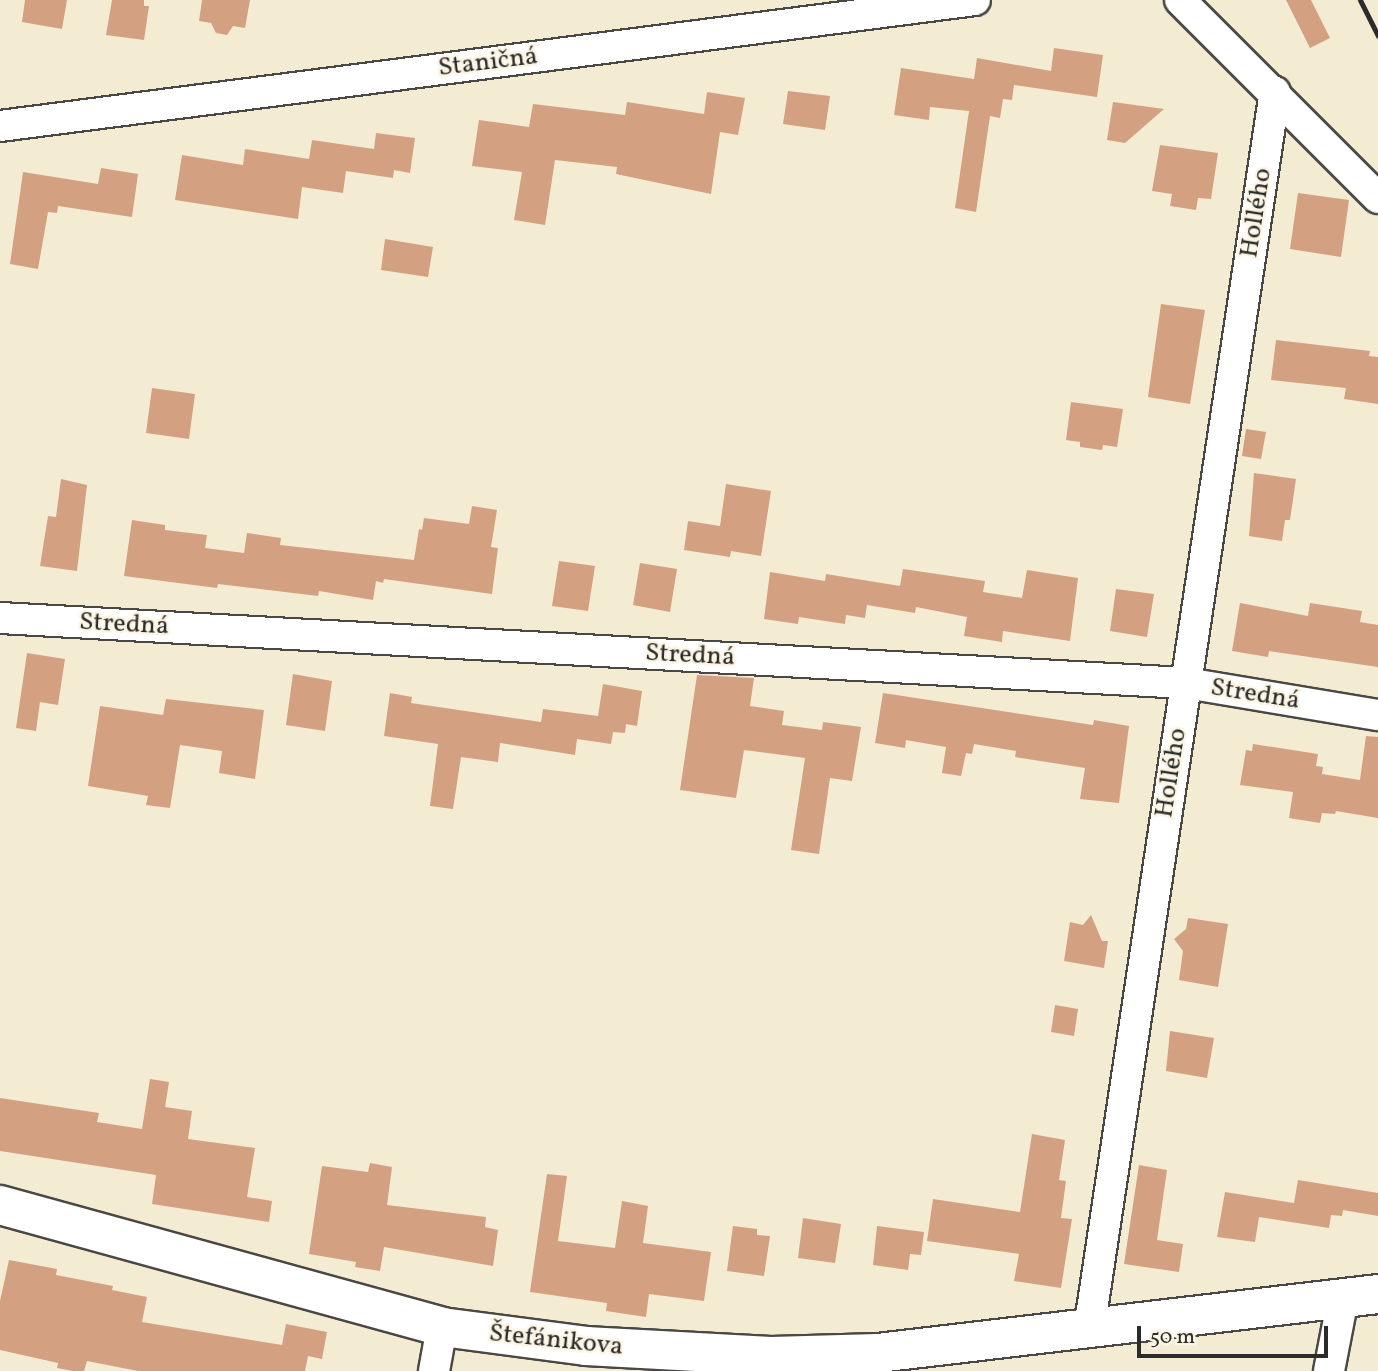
<!DOCTYPE html>
<meta charset="utf-8">
<style>
body{margin:0}
#map{position:relative;width:1378px;height:1371px;overflow:hidden;background:#f3ecd3;font-family:Vollkorn,serif}
div>[style]{position:absolute}
.building>*{inset:0;background:#d3a181}
.roads{filter:drop-shadow(2px 0 #494844) drop-shadow(-2px 0 #494844) drop-shadow(0 2px #494844) drop-shadow(0 -2px #494844)}
.street>*{height:30px;margin:-15px;padding:0 15px;transform-origin:15px;border-radius:15px;background:#fff}
.primary>*{height:38px;margin:-19px;padding:0 19px;transform-origin:19px;border-radius:19px;background:#fff}
.rail>*{height:5px;margin:-2.5px;padding:0 2.5px;transform-origin:2.5px;border-radius:2.5px;background:#2b2b2b}
span{translate:-50% -50%;white-space:nowrap;text-align:center;line-height:1.15;-webkit-text-stroke:5px #fcf5e5;paint-order:stroke}
.street-label{font-size:26px;color:#2b2b2b}
.scale{position:absolute;left:1137px;top:1326px;width:191px;height:32px;box-sizing:border-box;border:4px solid #2b2b2b;border-top:0;padding-left:9px;font-size:21px;line-height:24px;white-space:nowrap;color:#2b2b2b;-webkit-text-stroke:5px #fcf5e5;paint-order:stroke}
</style>
<div id="map">
<div class="building">
<div style="clip-path:polygon(25px 0,67px 0,62px 29px,22px 22px)"></div>
<div style="clip-path:polygon(112px 0,144px 0,144px 6px,149px 6px,144px 40px,106px 35px)"></div>
<div style="clip-path:polygon(202px 0,250px 0,245px 28px,233px 26px,227px 35px,216px 33px,211px 23px,199px 21px)"></div>
<div style="clip-path:polygon(1286px 0,1311px 0,1330px 38px,1310px 48px)"></div>
<div style="clip-path:polygon(1054px 48px,1103px 55px,1097px 97px,1014px 85px,1012px 100px,1003px 99px,1000px 118px,990px 116px,976px 212px,955px 208px,969px 111px,930px 107px,929px 120px,894px 115px,901px 68px,974px 79px,977px 58px,1051px 71px)"></div>
<div style="clip-path:polygon(788px 91px,830px 96px,825px 130px,783px 124px)"></div>
<div style="clip-path:polygon(707px 92px,745px 98px,738px 135px,720px 132px,711px 194px,616px 174px,617px 167px,555px 160px,545px 225px,514px 220px,522px 172px,472px 166px,479px 120px,529px 127px,533px 104px,625px 115px,627px 102px,704px 114px)"></div>
<div style="clip-path:polygon(1113px 102px,1164px 109px,1125px 143px,1107px 140px)"></div>
<div style="clip-path:polygon(376px 133px,415px 138px,410px 173px,394px 170px,393px 178px,346px 171px,343px 193px,302px 187px,298px 219px,175px 200px,182px 155px,243px 165px,245px 149px,309px 159px,312px 140px,374px 149px)"></div>
<div style="clip-path:polygon(1160px 145px,1218px 153px,1211px 199px,1198px 198px,1196px 210px,1170px 206px,1172px 194px,1152px 191px)"></div>
<div style="clip-path:polygon(101px 168px,138px 174px,132px 217px,58px 206px,57px 213px,48px 212px,38px 269px,10px 264px,23px 172px,98px 184px)"></div>
<div style="clip-path:polygon(1298px 193px,1349px 200px,1341px 257px,1290px 249px)"></div>
<div style="clip-path:polygon(385px 239px,433px 247px,428px 277px,381px 270px)"></div>
<div style="clip-path:polygon(1161px 304px,1205px 310px,1190px 404px,1148px 397px)"></div>
<div style="clip-path:polygon(1276px 340px,1370px 351px,1369px 356px,1378px 357px,1378px 404px,1344px 399px,1346px 388px,1271px 380px)"></div>
<div style="clip-path:polygon(152px 388px,195px 394px,189px 439px,146px 433px)"></div>
<div style="clip-path:polygon(1071px 402px,1123px 409px,1117px 447px,1103px 445px,1102px 450px,1080px 447px,1080px 442px,1066px 440px)"></div>
<div style="clip-path:polygon(1246px 429px,1266px 432px,1261px 459px,1242px 456px)"></div>
<div style="clip-path:polygon(1254px 473px,1296px 479px,1290px 520px,1285px 520px,1282px 541px,1249px 536px)"></div>
<div style="clip-path:polygon(61px 479px,87px 485px,77px 571px,40px 566px,48px 516px,56px 517px)"></div>
<div style="clip-path:polygon(726px 484px,771px 491px,761px 556px,731px 551px,730px 557px,684px 550px,688px 521px,720px 526px)"></div>
<div style="clip-path:polygon(472px 506px,497px 510px,491px 547px,498px 548px,492px 594px,384px 579px,383px 583px,376px 581px,373px 600px,319px 591px,318px 596px,218px 584px,217px 588px,124px 576px,132px 520px,165px 525px,165px 530px,207px 535px,205px 548px,244px 553px,247px 533px,281px 538px,280px 545px,414px 560px,419px 529px,422px 530px,424px 518px,469px 524px)"></div>
<div style="clip-path:polygon(559px 561px,595px 566px,588px 611px,552px 606px)"></div>
<div style="clip-path:polygon(640px 563px,677px 569px,670px 612px,633px 605px)"></div>
<div style="clip-path:polygon(903px 569px,985px 581px,983px 592px,1022px 598px,1027px 570px,1078px 578px,1070px 641px,1003px 631px,1002px 642px,964px 636px,967px 617px,916px 607px,915px 613px,867px 605px,865px 618px,846px 615px,845px 624px,799px 617px,798px 624px,764px 619px,770px 572px,825px 581px,826px 574px,900px 586px)"></div>
<div style="clip-path:polygon(1116px 589px,1154px 594px,1147px 637px,1110px 631px)"></div>
<div style="clip-path:polygon(1240px 603px,1308px 616px,1310px 603px,1362px 611px,1360px 622px,1378px 625px,1378px 667px,1269px 651px,1268px 657px,1232px 651px)"></div>
<div style="clip-path:polygon(27px 653px,65px 659px,58px 705px,40px 702px,36px 731px,16px 728px)"></div>
<div style="clip-path:polygon(293px 674px,332px 681px,325px 731px,286px 725px)"></div>
<div style="clip-path:polygon(697px 675px,754px 678px,750px 706px,784px 711px,782px 725px,822px 730px,823px 722px,861px 727px,852px 781px,830px 778px,819px 854px,791px 850px,805px 758px,744px 750px,736px 798px,680px 790px)"></div>
<div style="clip-path:polygon(603px 684px,642px 691px,637px 726px,626px 724px,625px 733px,613px 732px,611px 744px,577px 739px,575px 755px,500px 743px,498px 762px,461px 757px,453px 809px,430px 806px,438px 744px,384px 736px,390px 693px,412px 697px,411px 703px,541px 722px,543px 709px,598px 716px)"></div>
<div style="clip-path:polygon(883px 693px,1093px 725px,1094px 720px,1129px 726px,1119px 803px,1080px 799px,1085px 768px,1015px 757px,1016px 751px,974px 744px,972px 754px,966px 753px,961px 776px,942px 773px,946px 747px,906px 740px,905px 748px,875px 743px)"></div>
<div style="clip-path:polygon(166px 699px,264px 710px,255px 779px,219px 773px,222px 751px,180px 745px,170px 808px,146px 805px,148px 796px,88px 786px,100px 706px,163px 715px)"></div>
<div style="clip-path:polygon(1366px 736px,1378px 737px,1378px 818px,1336px 811px,1335px 814px,1322px 813px,1320px 823px,1289px 818px,1293px 792px,1240px 785px,1246px 750px,1252px 751px,1253px 744px,1318px 754px,1316px 766px,1323px 767px,1322px 774px,1360px 780px)"></div>
<div style="clip-path:polygon(1091px 915px,1102px 941px,1108px 941px,1104px 968px,1064px 961px,1070px 922px,1083px 925px)"></div>
<div style="clip-path:polygon(1188px 918px,1228px 924px,1218px 987px,1179px 980px,1183px 951px,1174px 939px,1186px 929px)"></div>
<div style="clip-path:polygon(1055px 1005px,1078px 1009px,1074px 1036px,1051px 1032px)"></div>
<div style="clip-path:polygon(1170px 1031px,1214px 1038px,1207px 1078px,1166px 1071px)"></div>
<div style="clip-path:polygon(150px 1079px,169px 1082px,165px 1107px,192px 1111px,188px 1139px,255px 1148px,247px 1197px,272px 1201px,269px 1222px,152px 1204px,156px 1175px,0 1151px,0 1098px,99px 1113px,97px 1122px,142px 1129px)"></div>
<div style="clip-path:polygon(1032px 1134px,1065px 1140px,1059px 1180px,1066px 1181px,1061px 1218px,1072px 1219px,1061px 1288px,1014px 1281px,1019px 1254px,927px 1241px,933px 1199px,1020px 1212px)"></div>
<div style="clip-path:polygon(370px 1163px,392px 1167px,387px 1205px,486px 1217px,485px 1227px,498px 1230px,493px 1266px,384px 1247px,380px 1271px,355px 1267px,356px 1262px,309px 1254px,322px 1166px,368px 1172px)"></div>
<div style="clip-path:polygon(1139px 1165px,1167px 1170px,1157px 1240px,1183px 1244px,1179px 1272px,1124px 1264px)"></div>
<div style="clip-path:polygon(547px 1174px,567px 1176px,558px 1241px,615px 1248px,622px 1201px,648px 1206px,643px 1243px,711px 1252px,704px 1301px,649px 1294px,646px 1317px,606px 1311px,607px 1303px,530px 1292px)"></div>
<div style="clip-path:polygon(1298px 1180px,1378px 1193px,1378px 1216px,1343px 1210px,1342px 1216px,1331px 1215px,1329px 1228px,1259px 1217px,1255px 1242px,1217px 1237px,1225px 1192px,1294px 1203px)"></div>
<div style="clip-path:polygon(803px 1218px,841px 1224px,835px 1263px,798px 1258px)"></div>
<div style="clip-path:polygon(733px 1226px,757px 1229px,757px 1235px,770px 1236px,764px 1276px,727px 1271px)"></div>
<div style="clip-path:polygon(877px 1226px,924px 1232px,921px 1255px,910px 1254px,908px 1270px,873px 1265px)"></div>
<div style="clip-path:polygon(9px 1260px,57px 1269px,56px 1275px,113px 1286px,112px 1290px,147px 1297px,142px 1322px,282px 1345px,286px 1324px,327px 1332px,322px 1359px,308px 1356px,305px 1371px,138px 1371px,87px 1361px,84px 1371px,73px 1371px,57px 1368px,58px 1363px,0 1350px,0 1301px)"></div>
</div>
<div class="roads">
<div class="street">
<div style="left:1180px;top:0;width:280px;rotate:45deg"></div>
<div style="left:0;top:126px;width:983px;rotate:-7.36deg"></div>
<div style="left:0;top:618px;width:1188px;rotate:3.14deg"></div>
<div style="left:1186px;top:683px;width:195px;rotate:9.5deg"></div>
<div style="left:1089px;top:1330px;width:1252px;rotate:-81.46deg"></div>
<div style="left:434px;top:1371px;width:45px;rotate:-79.7deg"></div>
<div style="left:1329px;top:1371px;width:74px;rotate:-79.1deg"></div>
</div>
<div class="primary">
<div style="left:0;top:1205px;width:459px;rotate:15.4deg"></div>
<div style="left:442px;top:1327px;width:145px;rotate:7.5deg"></div>
<div style="left:586px;top:1346px;width:185px;rotate:3.1deg"></div>
<div style="left:771px;top:1356px;width:107px;rotate:-1.6deg"></div>
<div style="left:878px;top:1353px;width:503px;rotate:-6.73deg"></div>
</div>
</div>
<div class="rail">
<div style="left:1360px;top:0;width:40px;rotate:63.4deg"></div>
</div>
<div class="street-label">
<span style="left:488px;top:63px;rotate:-7deg">Staničná</span>
<span style="left:1257px;top:213px;rotate:-81deg">Hollého</span>
<span style="left:124px;top:625px;rotate:3deg">Stredná</span>
<span style="left:690px;top:656px;rotate:3deg">Stredná</span>
<span style="left:1255px;top:695px;rotate:9deg">Stredná</span>
<span style="left:1172px;top:773px;rotate:-81deg">Hollého</span>
<span style="left:556px;top:1341px;rotate:6deg">Štefánikova</span>
</div>
<div class="scale">50 m</div>
</div>
